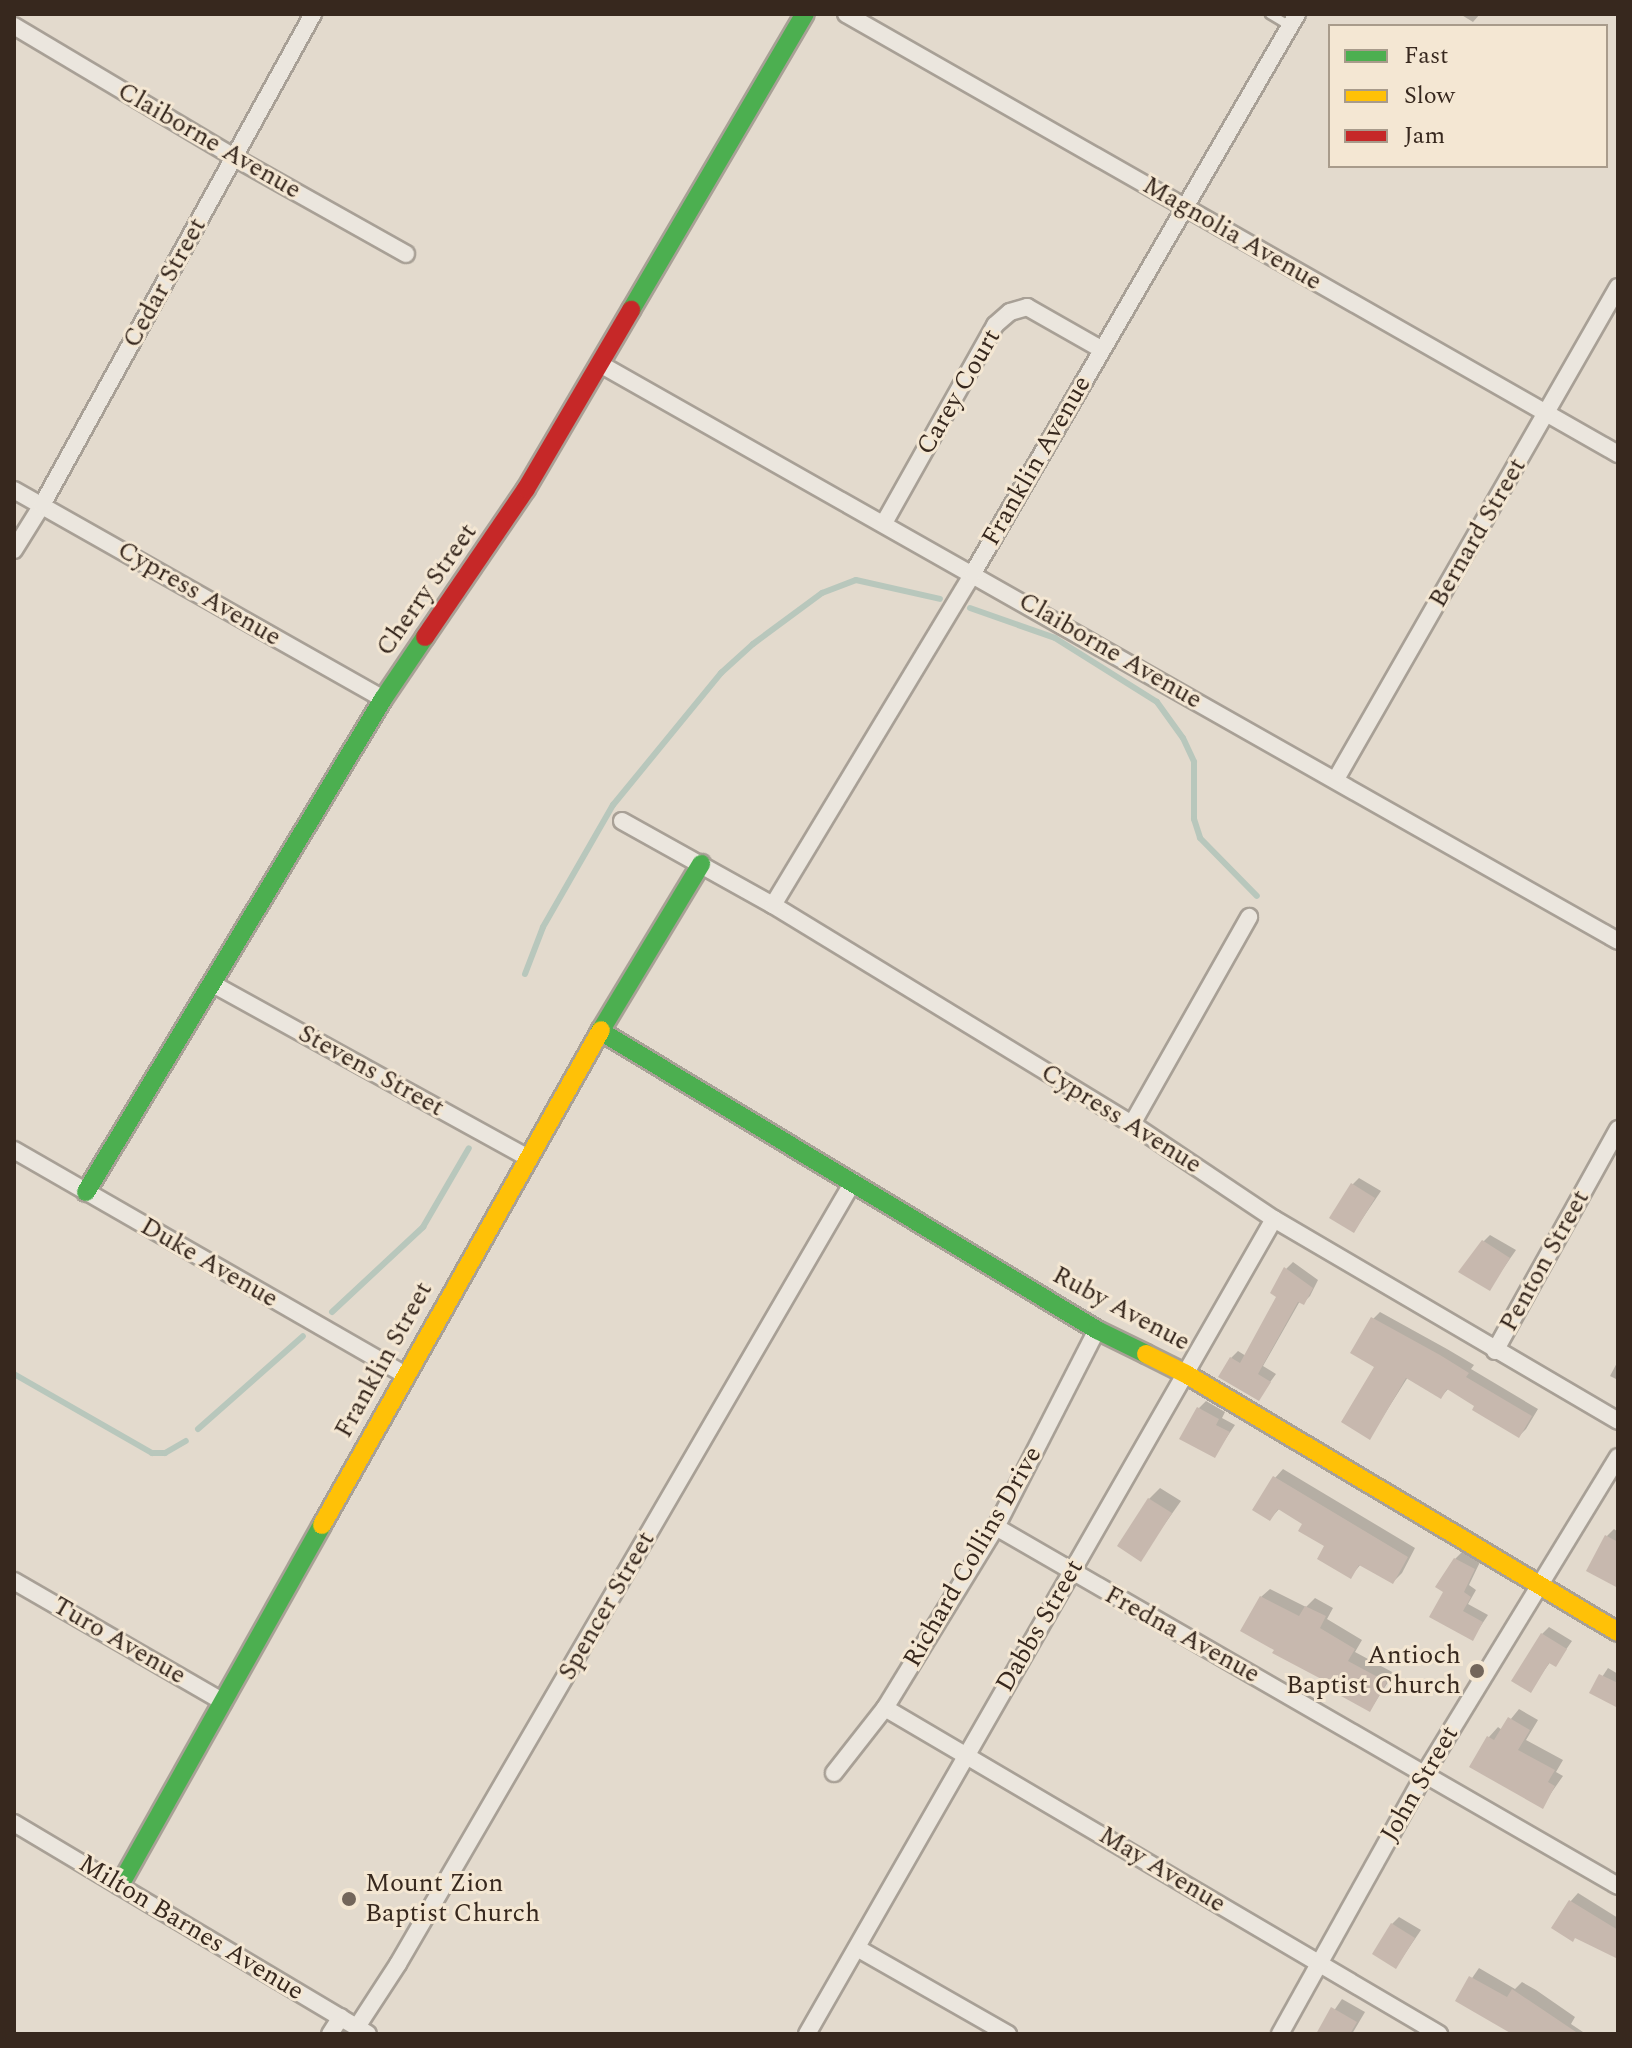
<!DOCTYPE html>
<style>
body{margin:0}
#map{position:relative;width:1632px;height:2048px;overflow:hidden;background:#e3dacd;font-family:Spectral,serif}
div>[style]{position:absolute}
.shadow>*{inset:0;background:#0003}
.stream>*{height:6px;margin:-3px;padding:0 3px;transform-origin:3px;border-radius:3px;background:#b8c7bc}
.building>*{inset:0;background:#c7b8ae}
.roads{filter:drop-shadow(2px 0 #a8a096) drop-shadow(-2px 0 #a8a096) drop-shadow(0 2px #a8a096) drop-shadow(0 -2px #a8a096)}
.lane>*{height:8px;margin:-4px;padding:0 4px;transform-origin:4px;border-radius:4px;background:#ebe6de}
.street>*{height:16px;margin:-8px;padding:0 8px;transform-origin:8px;border-radius:8px;background:#ebe6de}
.fast>*{height:18px;margin:-9px;padding:0 9px;transform-origin:9px;border-radius:9px;background:#4caf50}
.slow>*{height:18px;margin:-9px;padding:0 9px;transform-origin:9px;border-radius:9px;background:#ffc107}
.jam>*{height:18px;margin:-9px;padding:0 9px;transform-origin:9px;border-radius:9px;background:#c62828}
.dots>*{width:22px;height:22px;translate:-50% -50%;box-sizing:border-box;border:4px solid #f4e7d3;border-radius:50%}
span{translate:-50% -50%;white-space:nowrap;text-align:center;line-height:1.15;-webkit-text-stroke:6px #f4e7d3;paint-order:stroke}
.street-label{font-size:26px;color:#37281e}
.poi-label{font-size:26px;color:#37281e}
.right{translate:-100% -50%;text-align:right}
.left{translate:0 -50%;text-align:left}
.frame{position:absolute;inset:0;border:16px solid #37281e;pointer-events:none}
.legend{position:absolute;left:1328px;top:24px;width:280px;height:144px;box-sizing:border-box;background:#f4e7d3;border:2px solid #a89b8b;margin:0;padding:10px 14px;list-style:none;font-size:24px;color:#37281e}
.legend li{display:flex;align-items:center;gap:16px;height:40px}
.legend b{width:40px;border:2px solid #a89b8b}
</style>
<div id="map">
<div class="shadow">
<div style="clip-path:polygon(1460px 14px,1480px 14px,1473px 22px)"></div>
<div style="clip-path:polygon(1359px 1178px,1381px 1191px,1354px 1231px,1352px 1185px)"></div>
<div style="clip-path:polygon(1490px 1235px,1516px 1250px,1489px 1289px,1483px 1242px)"></div>
<div style="clip-path:polygon(1293px 1262px,1318px 1280px,1310px 1296px,1303px 1303px,1300px 1301px,1263px 1366px,1276px 1374px,1258px 1399px,1231px 1358px,1238px 1351px,1246px 1356px,1279px 1296px,1286px 1269px)"></div>
<div style="clip-path:polygon(1380px 1312px,1447px 1349px,1474px 1365px,1471px 1369px,1538px 1409px,1526px 1429px,1519px 1436px,1449px 1388px,1441px 1397px,1408px 1377px,1370px 1437px,1377px 1367px,1373px 1319px)"></div>
<div style="clip-path:polygon(1618px 1361px,1618px 1380px,1610px 1376px)"></div>
<div style="clip-path:polygon(1206px 1401px,1225px 1412px,1222px 1418px,1235px 1425px,1214px 1456px,1199px 1408px)"></div>
<div style="clip-path:polygon(1283px 1469px,1415px 1548px,1402px 1573px,1393px 1582px,1361px 1564px,1351px 1576px,1305px 1523px,1280px 1508px,1270px 1519px,1275px 1478px)"></div>
<div style="clip-path:polygon(1160px 1488px,1181px 1501px,1140px 1559px,1149px 1499px)"></div>
<div style="clip-path:polygon(1614px 1529px,1618px 1532px,1618px 1585px,1607px 1536px)"></div>
<div style="clip-path:polygon(1462px 1552px,1480px 1562px,1469px 1585px,1476px 1590px,1468px 1604px,1488px 1615px,1472px 1639px,1446px 1591px,1455px 1559px)"></div>
<div style="clip-path:polygon(1270px 1589px,1306px 1607px,1315px 1598px,1333px 1608px,1327px 1619px,1362px 1640px,1355px 1652px,1394px 1673px,1370px 1710px,1346px 1690px,1261px 1597px)"></div>
<div style="clip-path:polygon(1549px 1627px,1572px 1641px,1556px 1664px,1551px 1661px,1530px 1690px,1542px 1634px)"></div>
<div style="clip-path:polygon(1608px 1668px,1618px 1674px,1618px 1706px,1592px 1692px)"></div>
<div style="clip-path:polygon(1519px 1709px,1538px 1720px,1526px 1740px,1563px 1760px,1556px 1772px,1563px 1776px,1542px 1806px,1471px 1766px,1489px 1737px,1498px 1727px,1502px 1730px)"></div>
<div style="clip-path:polygon(1578px 1893px,1618px 1918px,1618px 1957px,1570px 1902px)"></div>
<div style="clip-path:polygon(1399px 1917px,1421px 1930px,1396px 1967px,1392px 1924px)"></div>
<div style="clip-path:polygon(1479px 1968px,1515px 1989px,1522px 1982px,1536px 1990px,1575px 2017px,1571px 2024px,1586px 2034px,1516px 2034px,1457px 2000px)"></div>
<div style="clip-path:polygon(1342px 1999px,1365px 2012px,1352px 2034px,1318px 2034px)"></div>
</div>
<div class="stream">
<div style="left:970px;top:608px;width:90px;rotate:19.4deg"></div>
<div style="left:1055px;top:638px;width:120px;rotate:32.1deg"></div>
<div style="left:1157px;top:702px;width:44px;rotate:54.2deg"></div>
<div style="left:1183px;top:738px;width:26px;rotate:65deg"></div>
<div style="left:1194px;top:762px;width:57px;rotate:90deg"></div>
<div style="left:1194px;top:819px;width:20px;rotate:72deg"></div>
<div style="left:1200px;top:838px;width:81px;rotate:45.5deg"></div>
<div style="left:525px;top:974px;width:50px;rotate:-69deg"></div>
<div style="left:543px;top:927px;width:141px;rotate:-60.2deg"></div>
<div style="left:613px;top:805px;width:171px;rotate:-50.7deg"></div>
<div style="left:721px;top:673px;width:43px;rotate:-42.2deg"></div>
<div style="left:753px;top:644px;width:86px;rotate:-36.5deg"></div>
<div style="left:822px;top:593px;width:36px;rotate:-21deg"></div>
<div style="left:856px;top:580px;width:86px;rotate:12.7deg"></div>
<div style="left:332px;top:1312px;width:125px;rotate:-43deg"></div>
<div style="left:423px;top:1227px;width:91px;rotate:-59.8deg"></div>
<div style="left:14px;top:1374px;width:159px;rotate:29.8deg"></div>
<div style="left:152px;top:1453px;width:13px"></div>
<div style="left:165px;top:1453px;width:24px;rotate:-30deg"></div>
<div style="left:198px;top:1429px;width:140px;rotate:-41.5deg"></div>
</div>
<div class="building">
<div style="clip-path:polygon(1351px 1183px,1375px 1198px,1354px 1233px,1329px 1218px)"></div>
<div style="clip-path:polygon(1482px 1240px,1510px 1258px,1490px 1291px,1458px 1272px)"></div>
<div style="clip-path:polygon(1284px 1267px,1313px 1288px,1304px 1305px,1298px 1302px,1258px 1374px,1271px 1382px,1259px 1401px,1218px 1377px,1230px 1357px,1240px 1363px,1276px 1297px,1270px 1293px)"></div>
<div style="clip-path:polygon(1371px 1317px,1440px 1355px,1469px 1373px,1466px 1377px,1532px 1416px,1519px 1438px,1472px 1410px,1474px 1406px,1447px 1389px,1441px 1399px,1406px 1378px,1370px 1440px,1341px 1422px,1374px 1367px,1350px 1353px)"></div>
<div style="clip-path:polygon(1197px 1407px,1219px 1419px,1216px 1425px,1230px 1432px,1215px 1458px,1179px 1439px)"></div>
<div style="clip-path:polygon(1273px 1476px,1408px 1557px,1393px 1584px,1359px 1565px,1351px 1579px,1317px 1559px,1324px 1546px,1298px 1531px,1302px 1524px,1278px 1509px,1270px 1521px,1252px 1510px)"></div>
<div style="clip-path:polygon(1148px 1498px,1172px 1513px,1141px 1562px,1117px 1546px)"></div>
<div style="clip-path:polygon(1605px 1535px,1618px 1542px,1618px 1588px,1586px 1571px)"></div>
<div style="clip-path:polygon(1454px 1558px,1475px 1569px,1464px 1592px,1471px 1597px,1463px 1611px,1483px 1622px,1473px 1641px,1429px 1617px,1443px 1592px,1435px 1587px)"></div>
<div style="clip-path:polygon(1260px 1596px,1299px 1616px,1305px 1606px,1326px 1616px,1320px 1628px,1355px 1649px,1348px 1661px,1387px 1682px,1370px 1712px,1341px 1696px,1344px 1691px,1272px 1653px,1274px 1650px,1240px 1631px)"></div>
<div style="clip-path:polygon(1541px 1633px,1567px 1649px,1556px 1667px,1549px 1663px,1531px 1693px,1511px 1681px)"></div>
<div style="clip-path:polygon(1599px 1674px,1618px 1683px,1618px 1708px,1589px 1693px)"></div>
<div style="clip-path:polygon(1508px 1717px,1530px 1730px,1518px 1750px,1555px 1770px,1548px 1782px,1555px 1786px,1543px 1809px,1469px 1767px,1487px 1736px,1494px 1740px)"></div>
<div style="clip-path:polygon(1569px 1900px,1618px 1930px,1618px 1959px,1575px 1938px,1573px 1942px,1551px 1928px)"></div>
<div style="clip-path:polygon(1391px 1923px,1415px 1938px,1396px 1969px,1372px 1954px)"></div>
<div style="clip-path:polygon(1469px 1976px,1507px 1997px,1512px 1989px,1579px 2034px,1512px 2034px,1455px 2001px)"></div>
<div style="clip-path:polygon(1331px 2007px,1357px 2022px,1350px 2034px,1316px 2034px)"></div>
</div>
<div class="roads">
<div class="lane">
<div style="left:1270px;top:14px;width:23px;rotate:31deg"></div>
</div>
<div class="street">
<div style="left:846px;top:14px;width:889px;rotate:29.68deg"></div>
<div style="left:14px;top:26px;width:257px;rotate:30.8deg"></div>
<div style="left:235px;top:158px;width:196px;rotate:29.3deg"></div>
<div style="left:600px;top:364px;width:1170px;rotate:29.54deg"></div>
<div style="left:14px;top:490px;width:424px;rotate:29.5deg"></div>
<div style="left:884px;top:523px;width:227px;rotate:-60.7deg"></div>
<div style="left:995px;top:325px;width:20px;rotate:-41deg"></div>
<div style="left:1010px;top:312px;width:18px;rotate:-16deg"></div>
<div style="left:1027px;top:307px;width:85px;rotate:29.6deg"></div>
<div style="left:14px;top:550px;width:53px;rotate:-58.1deg"></div>
<div style="left:42px;top:505px;width:561px;rotate:-61.1deg"></div>
<div style="left:1336px;top:779px;width:567px;rotate:-60.18deg"></div>
<div style="left:622px;top:821px;width:173px;rotate:29.1deg"></div>
<div style="left:773px;top:905px;width:421px;rotate:31.4deg"></div>
<div style="left:1132px;top:1124px;width:171px;rotate:33.8deg"></div>
<div style="left:1274px;top:1219px;width:399px;rotate:30.4deg"></div>
<div style="left:773px;top:905px;width:388px;rotate:-58.9deg"></div>
<div style="left:973px;top:573px;width:646px;rotate:-59.9deg"></div>
<div style="left:213px;top:984px;width:360px;rotate:28.9deg"></div>
<div style="left:1132px;top:1124px;width:238px;rotate:-60.5deg"></div>
<div style="left:14px;top:1150px;width:451px;rotate:29.9deg"></div>
<div style="left:1495px;top:1351px;width:254px;rotate:-61deg"></div>
<div style="left:996px;top:1527px;width:718px;rotate:29.99deg"></div>
<div style="left:14px;top:1581px;width:242px;rotate:30deg"></div>
<div style="left:885px;top:1708px;width:643px;rotate:30.47deg"></div>
<div style="left:834px;top:1773px;width:83px;rotate:-51.9deg"></div>
<div style="left:885px;top:1708px;width:212px;rotate:-58.5deg"></div>
<div style="left:996px;top:1527px;width:221px;rotate:-62.9deg"></div>
<div style="left:14px;top:1823px;width:412px;rotate:30.8deg"></div>
<div style="left:857px;top:1948px;width:174px;rotate:29.7deg"></div>
<div style="left:357px;top:2027px;width:75px;rotate:-56.9deg"></div>
<div style="left:398px;top:1964px;width:905px;rotate:-59.81deg"></div>
<div style="left:330px;top:2034px;width:20px;rotate:-57deg"></div>
<div style="left:807px;top:2034px;width:939px;rotate:-60.19deg"></div>
<div style="left:1280px;top:2034px;width:299px;rotate:-60.9deg"></div>
<div style="left:1425px;top:1773px;width:370px;rotate:-58.6deg"></div>
</div>
<div class="fast">
<div style="left:631px;top:310px;width:343px;rotate:-59.6deg"></div>
<div style="left:601px;top:1030px;width:194px;rotate:-58.9deg"></div>
<div style="left:600px;top:1031px;width:580px;rotate:31.03deg"></div>
<div style="left:1097px;top:1330px;width:55px;rotate:26.1deg"></div>
<div style="left:86px;top:1192px;width:576px;rotate:-58.93deg"></div>
<div style="left:383px;top:699px;width:75px;rotate:-55.9deg"></div>
<div style="left:120px;top:1885px;width:413px;rotate:-60.7deg"></div>
</div>
<div class="slow">
<div style="left:1146px;top:1354px;width:45px;rotate:26.6deg"></div>
<div style="left:1186px;top:1374px;width:503px;rotate:30.85deg"></div>
<div style="left:322px;top:1525px;width:568px;rotate:-60.59deg"></div>
</div>
<div class="jam">
<div style="left:425px;top:637px;width:179px;rotate:-55.7deg"></div>
<div style="left:526px;top:489px;width:208px;rotate:-59.6deg"></div>
</div>
</div>
<div class="dots">
<div style="left:1477px;top:1671px;background:#73665b"></div>
<div style="left:349px;top:1899px;background:#73665b"></div>
</div>
<div class="street-label">
<span style="left:209px;top:141px;rotate:30deg">Claiborne Avenue</span>
<span style="left:1232px;top:234px;rotate:30deg">Magnolia Avenue</span>
<span style="left:165px;top:283px;rotate:-61deg">Cedar Street</span>
<span style="left:959px;top:392px;rotate:-60deg">Carey Court</span>
<span style="left:1037px;top:461px;rotate:-60deg">Franklin Avenue</span>
<span style="left:1478px;top:533px;rotate:-60deg">Bernard Street</span>
<span style="left:427px;top:590px;rotate:-55deg">Cherry Street</span>
<span style="left:199px;top:594px;rotate:30deg">Cypress Avenue</span>
<span style="left:1110px;top:651px;rotate:30deg">Claiborne Avenue</span>
<span style="left:371px;top:1071px;rotate:29deg">Stevens Street</span>
<span style="left:1121px;top:1119px;rotate:32deg">Cypress Avenue</span>
<span style="left:1545px;top:1261px;rotate:-61deg">Penton Street</span>
<span style="left:209px;top:1263px;rotate:30deg">Duke Avenue</span>
<span style="left:1121px;top:1309px;rotate:28deg">Ruby Avenue</span>
<span style="left:384px;top:1360px;rotate:-61deg">Franklin Street</span>
<span style="left:973px;top:1557px;rotate:-60deg">Richard Collins Drive</span>
<span style="left:607px;top:1606px;rotate:-60deg">Spencer Street</span>
<span style="left:1040px;top:1626px;rotate:-60deg">Dabbs Street</span>
<span style="left:1182px;top:1635px;rotate:29deg">Fredna Avenue</span>
<span style="left:119px;top:1641px;rotate:30deg">Turo Avenue</span>
<span style="left:1420px;top:1784px;rotate:-60deg">John Street</span>
<span style="left:1162px;top:1870px;rotate:31deg">May Avenue</span>
<span style="left:191px;top:1928px;rotate:31deg">Milton Barnes Avenue</span>
</div>
<div class="poi-label">
<span class="right" style="left:1461px;top:1671px">Antioch<br>Baptist Church</span>
<span class="left" style="left:365px;top:1899px">Mount Zion<br>Baptist Church</span>
</div>
<div class="frame"></div>
<ul class="legend">
<li><b style="height:10px;background:#4caf50"></b>Fast</li>
<li><b style="height:10px;background:#ffc107"></b>Slow</li>
<li><b style="height:10px;background:#c62828"></b>Jam</li>
</ul>
</div>
